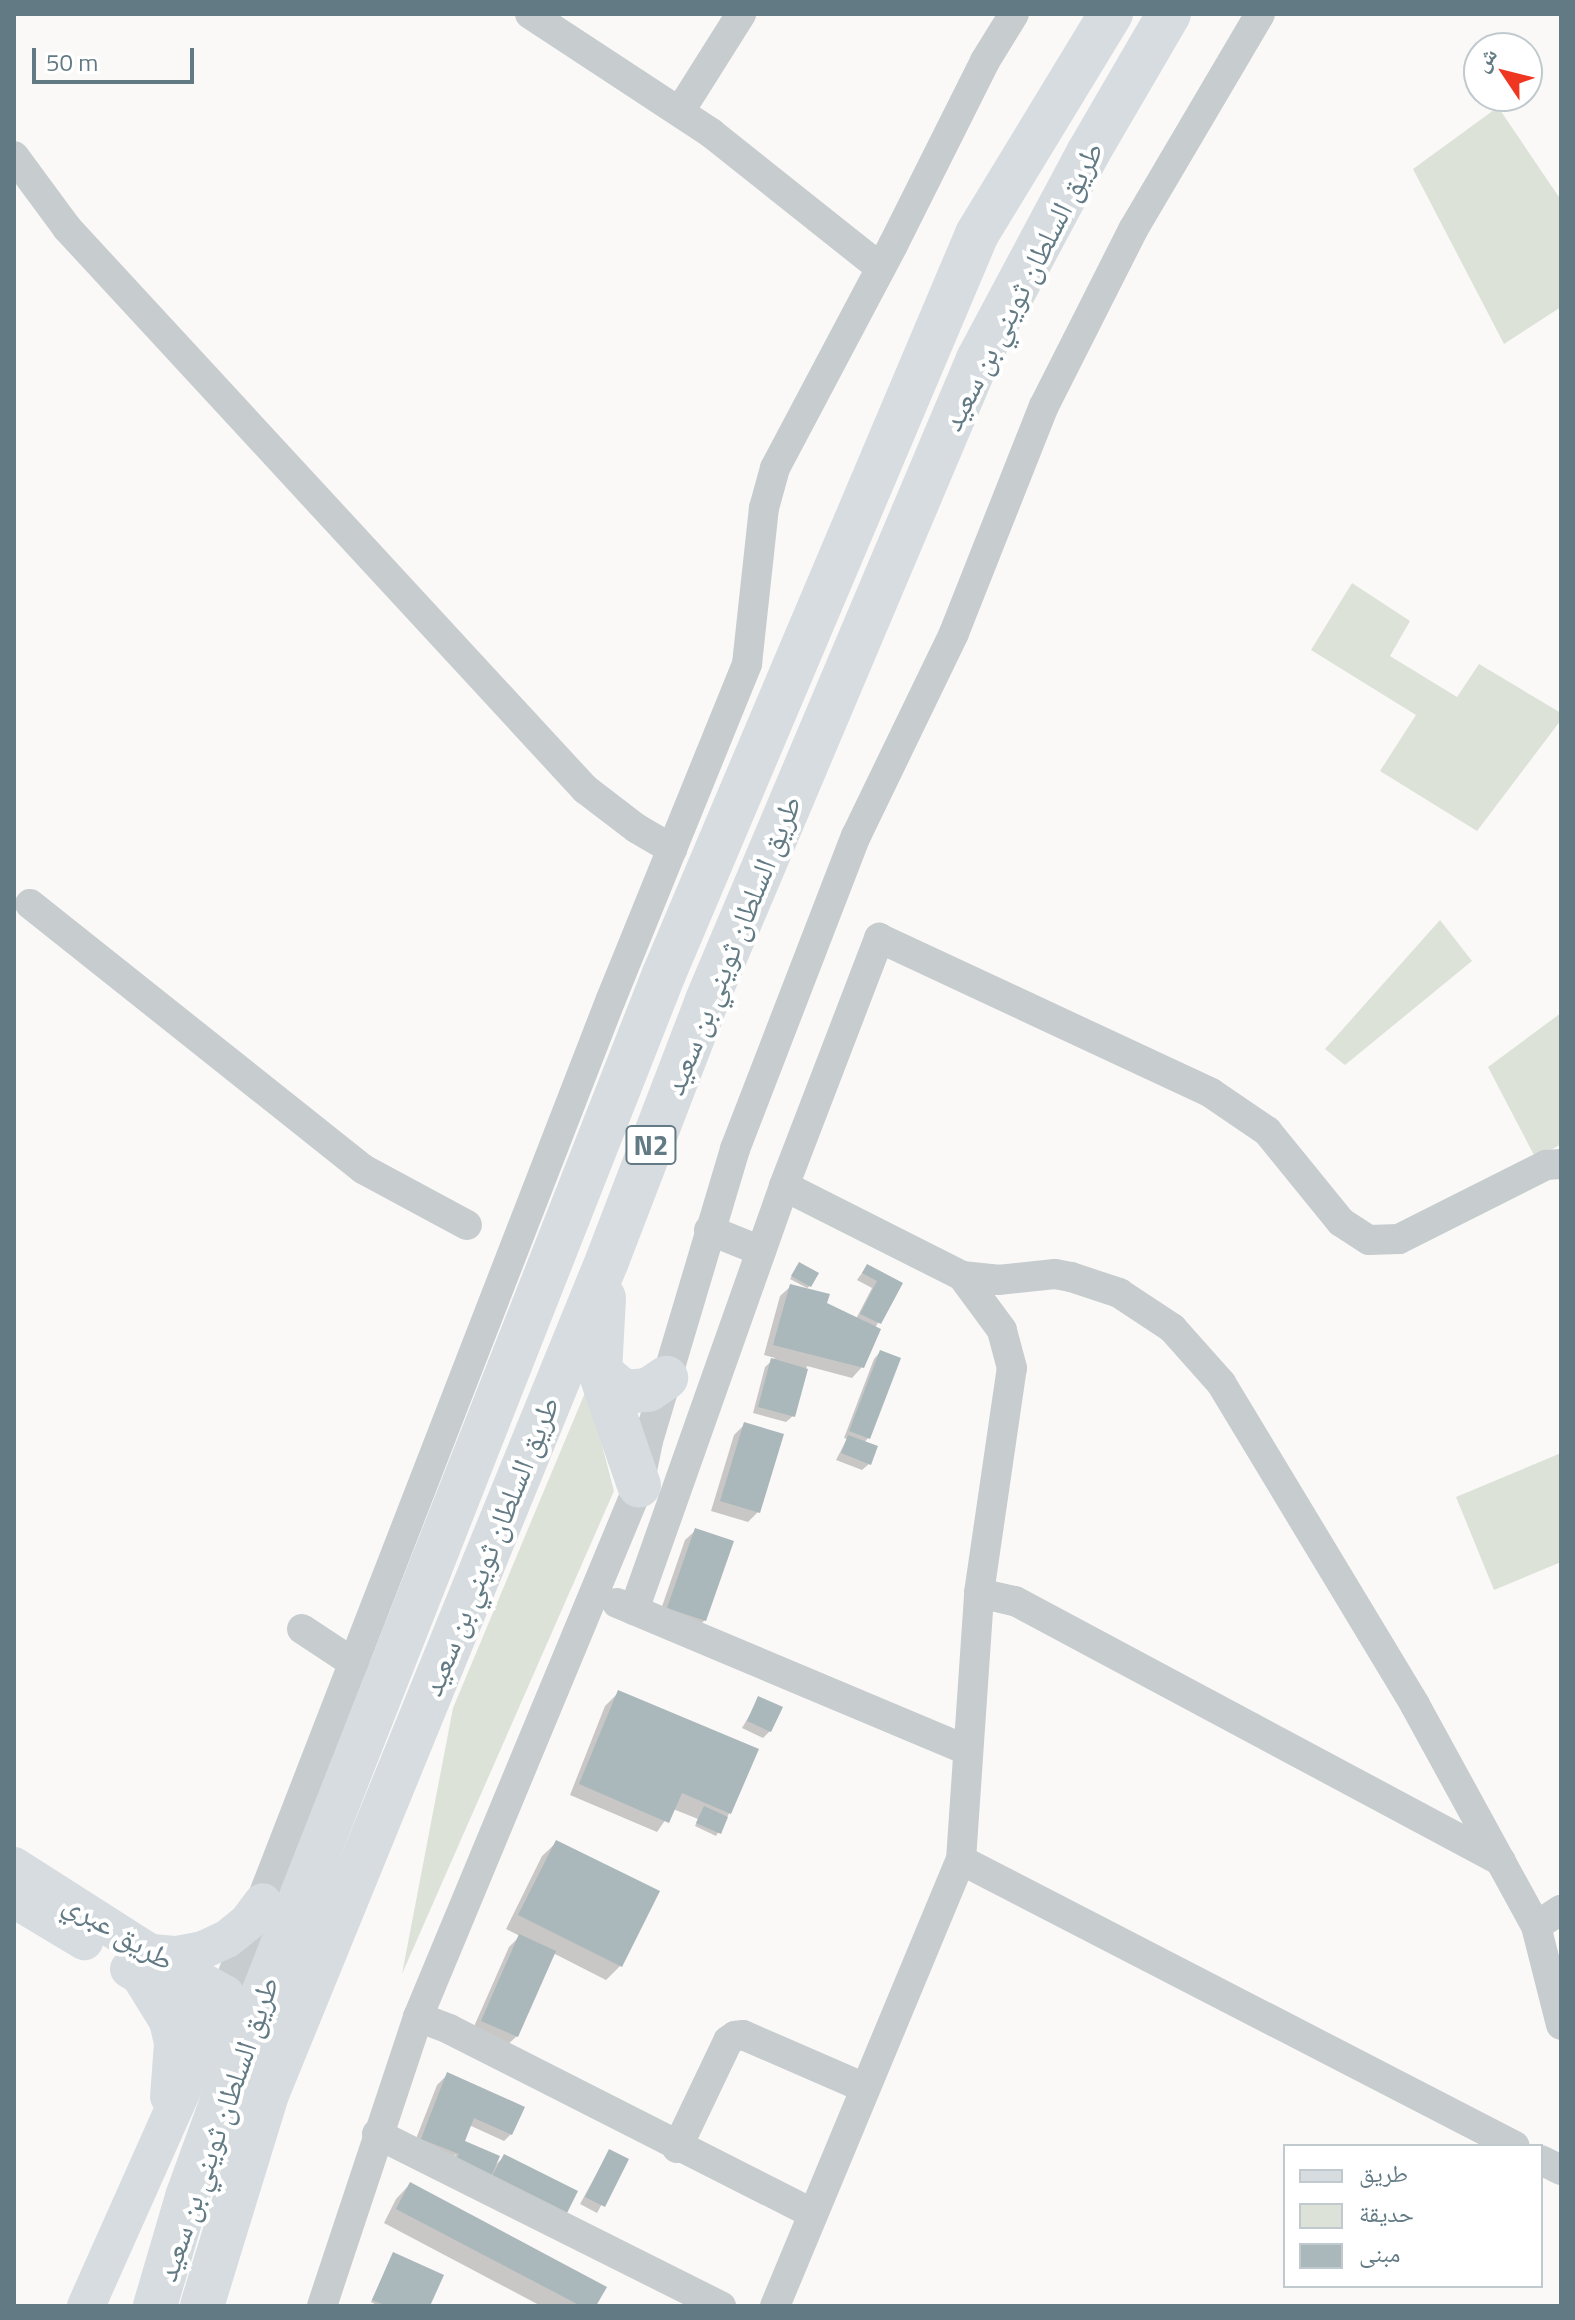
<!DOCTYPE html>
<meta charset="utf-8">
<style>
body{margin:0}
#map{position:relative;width:1575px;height:2320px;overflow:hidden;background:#faf9f7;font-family:"Titillium Web","Noto Naskh Arabic",sans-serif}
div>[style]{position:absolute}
.green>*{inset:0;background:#dce2d8}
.shadow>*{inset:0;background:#0003}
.building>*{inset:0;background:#aab7bb}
.minor>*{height:30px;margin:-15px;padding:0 15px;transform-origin:15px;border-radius:15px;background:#c7cccf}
.major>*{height:38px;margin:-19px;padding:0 19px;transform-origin:19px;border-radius:19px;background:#d6dcdf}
.highway>*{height:44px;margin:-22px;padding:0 22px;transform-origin:22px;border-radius:22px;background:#d6dcdf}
span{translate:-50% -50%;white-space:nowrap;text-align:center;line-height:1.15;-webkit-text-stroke:8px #fff;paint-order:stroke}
.shield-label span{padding:2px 6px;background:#fff;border:2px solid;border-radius:6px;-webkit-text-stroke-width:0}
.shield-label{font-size:28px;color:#627a84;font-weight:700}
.street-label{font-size:30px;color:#627a84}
.frame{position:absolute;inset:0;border:16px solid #627a84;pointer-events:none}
.legend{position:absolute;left:1283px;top:2144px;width:260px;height:144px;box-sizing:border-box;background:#fff;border:2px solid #c0cace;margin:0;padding:10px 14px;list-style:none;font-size:24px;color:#627a84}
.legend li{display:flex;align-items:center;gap:16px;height:40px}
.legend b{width:40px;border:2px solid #c0cace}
.north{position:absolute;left:1463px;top:32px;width:80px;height:80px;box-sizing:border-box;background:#fff;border:2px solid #c0cace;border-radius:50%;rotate:305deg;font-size:22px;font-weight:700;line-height:32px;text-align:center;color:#627a84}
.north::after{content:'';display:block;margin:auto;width:28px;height:36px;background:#ef3621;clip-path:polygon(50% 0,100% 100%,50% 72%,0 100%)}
.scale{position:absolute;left:32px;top:48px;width:162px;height:36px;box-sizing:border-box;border:4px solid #627a84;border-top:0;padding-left:10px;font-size:24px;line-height:28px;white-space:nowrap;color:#627a84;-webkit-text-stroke:6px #fff;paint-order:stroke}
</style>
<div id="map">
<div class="green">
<div style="clip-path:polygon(1498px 107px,1561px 200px,1561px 307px,1504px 344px,1413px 169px)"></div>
<div style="clip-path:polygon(1352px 583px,1410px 621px,1390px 656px,1457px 697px,1479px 664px,1561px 713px,1561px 720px,1477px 831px,1380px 771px,1416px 715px,1311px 650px)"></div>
<div style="clip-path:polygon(1440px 920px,1472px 961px,1345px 1065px,1325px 1049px)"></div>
<div style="clip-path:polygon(1561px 1013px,1561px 1144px,1536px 1159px,1488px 1067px)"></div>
<div style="clip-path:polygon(587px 1388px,614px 1491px,402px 1974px,453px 1708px)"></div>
<div style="clip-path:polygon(1561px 1453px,1561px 1562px,1494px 1590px,1456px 1497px)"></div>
</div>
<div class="shadow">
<div style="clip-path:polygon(867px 1266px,900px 1284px,875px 1328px,862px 1367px,852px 1378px,807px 1366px,793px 1416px,786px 1422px,753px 1413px,765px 1367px,775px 1358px,764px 1355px,780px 1296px,791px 1286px,856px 1319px,872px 1288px,857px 1280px)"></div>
<div style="clip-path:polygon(797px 1267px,810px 1286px,807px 1288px,790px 1279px)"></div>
<div style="clip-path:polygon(880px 1352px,868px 1438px,864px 1443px,869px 1464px,862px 1470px,836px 1460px,847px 1439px,844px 1438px,874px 1359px)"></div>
<div style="clip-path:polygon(745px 1424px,758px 1512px,748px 1522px,711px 1511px,734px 1435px)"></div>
<div style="clip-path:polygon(696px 1530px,705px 1620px,694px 1631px,658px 1618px,685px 1540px)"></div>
<div style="clip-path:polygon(619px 1692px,730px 1812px,716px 1836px,695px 1826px,698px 1819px,673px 1809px,657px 1832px,570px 1795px,605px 1706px)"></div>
<div style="clip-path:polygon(759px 1699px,770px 1731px,763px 1738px,742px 1728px)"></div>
<div style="clip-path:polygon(557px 1842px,620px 1966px,606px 1980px,553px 1953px,517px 2036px,506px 2046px,472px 2031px,509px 1947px,520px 1936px,506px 1929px,542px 1856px)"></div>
<div style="clip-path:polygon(447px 2075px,511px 2134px,504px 2141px,469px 2125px,459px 2149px,493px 2167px,504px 2157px,576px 2192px,449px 2170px,456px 2154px,447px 2163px,412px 2149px,437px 2085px)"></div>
<div style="clip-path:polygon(609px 2151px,626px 2160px,597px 2213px,580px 2204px)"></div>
<div style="clip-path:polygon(410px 2184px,594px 2306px,541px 2306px,384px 2223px,396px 2199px)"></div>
<div style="clip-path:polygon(391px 2257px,428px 2306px,379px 2306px,371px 2302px)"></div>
</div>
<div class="building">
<div style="clip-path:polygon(799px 1262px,819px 1273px,811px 1287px,791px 1276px)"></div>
<div style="clip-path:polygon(867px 1264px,903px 1283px,881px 1324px,860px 1314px,877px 1281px,862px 1273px)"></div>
<div style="clip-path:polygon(790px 1284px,830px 1294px,827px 1303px,881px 1329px,864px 1368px,773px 1345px)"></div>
<div style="clip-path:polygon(880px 1350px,901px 1358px,870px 1439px,849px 1431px)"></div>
<div style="clip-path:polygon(771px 1358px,808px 1369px,795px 1417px,758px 1407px)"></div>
<div style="clip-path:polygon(744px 1422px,784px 1434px,760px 1513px,720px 1501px)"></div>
<div style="clip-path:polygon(848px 1435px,878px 1446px,871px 1465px,841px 1453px)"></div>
<div style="clip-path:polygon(695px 1528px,734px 1541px,706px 1621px,667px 1608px)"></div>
<div style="clip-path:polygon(618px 1690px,759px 1749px,731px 1814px,682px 1793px,669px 1823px,579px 1784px)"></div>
<div style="clip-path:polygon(758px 1696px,783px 1707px,771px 1732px,747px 1721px)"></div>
<div style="clip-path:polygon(704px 1806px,728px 1817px,721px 1834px,696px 1823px)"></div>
<div style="clip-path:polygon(556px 1840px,660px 1891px,622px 1967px,518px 1915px)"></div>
<div style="clip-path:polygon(519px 1934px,556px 1951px,518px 2037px,481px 2021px)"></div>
<div style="clip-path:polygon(447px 2072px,525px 2107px,512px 2135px,474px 2118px,465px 2141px,500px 2156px,490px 2179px,454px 2163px,459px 2154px,421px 2139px)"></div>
<div style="clip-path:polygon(609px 2149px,629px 2159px,605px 2207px,585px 2197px)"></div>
<div style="clip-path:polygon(504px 2154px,578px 2191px,566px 2215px,491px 2178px)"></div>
<div style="clip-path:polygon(410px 2182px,607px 2287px,596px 2306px,581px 2306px,396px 2209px)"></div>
<div style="clip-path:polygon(393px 2252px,444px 2275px,430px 2306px,387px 2306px,372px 2300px)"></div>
</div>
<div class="minor">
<div style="left:530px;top:14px;width:217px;rotate:33.3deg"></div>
<div style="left:711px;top:133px;width:217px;rotate:38.5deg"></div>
<div style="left:680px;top:111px;width:115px;rotate:-57.8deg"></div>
<div style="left:14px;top:156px;width:89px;rotate:53.6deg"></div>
<div style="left:67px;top:228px;width:764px;rotate:47.28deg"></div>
<div style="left:585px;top:789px;width:64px;rotate:37.4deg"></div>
<div style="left:636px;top:828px;width:42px;rotate:30.3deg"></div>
<div style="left:30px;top:904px;width:426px;rotate:38.5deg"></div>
<div style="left:363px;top:1169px;width:118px;rotate:28.3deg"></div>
<div style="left:784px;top:1186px;width:199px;rotate:26.8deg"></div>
<div style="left:962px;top:1276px;width:36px;rotate:6deg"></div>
<div style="left:998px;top:1280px;width:57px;rotate:-6deg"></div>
<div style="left:1055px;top:1274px;width:16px;rotate:11deg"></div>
<div style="left:1071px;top:1277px;width:51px;rotate:18.4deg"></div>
<div style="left:1119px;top:1293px;width:64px;rotate:33.4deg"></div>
<div style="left:1172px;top:1328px;width:74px;rotate:48.3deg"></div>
<div style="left:1221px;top:1383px;width:376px;rotate:58.9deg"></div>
<div style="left:1415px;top:1705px;width:252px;rotate:61.3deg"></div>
<div style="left:1536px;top:1926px;width:102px;rotate:75.8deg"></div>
<div style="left:709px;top:1230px;width:56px;rotate:22deg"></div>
<div style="left:979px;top:1593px;width:37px;rotate:13deg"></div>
<div style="left:1015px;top:1601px;width:551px;rotate:28.15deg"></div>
<div style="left:617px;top:1603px;width:380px;rotate:22.8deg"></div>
<div style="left:634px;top:1610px;width:450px;rotate:-70.5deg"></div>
<div style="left:784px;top:1186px;width:266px;rotate:-69deg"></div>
<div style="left:879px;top:938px;width:366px;rotate:25deg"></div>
<div style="left:1211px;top:1093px;width:68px;rotate:34.2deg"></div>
<div style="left:1267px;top:1131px;width:117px;rotate:50.9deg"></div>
<div style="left:1341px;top:1222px;width:33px;rotate:33deg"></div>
<div style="left:1369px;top:1240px;width:30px;rotate:-2deg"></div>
<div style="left:1399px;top:1239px;width:165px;rotate:-26.7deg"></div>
<div style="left:1546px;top:1165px;width:15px;rotate:-4deg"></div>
<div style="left:302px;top:1629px;width:64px;rotate:33.4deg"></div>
<div style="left:961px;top:1860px;width:623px;rotate:27.3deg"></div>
<div style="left:1536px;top:1926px;width:30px;rotate:-33deg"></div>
<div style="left:225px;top:1994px;width:1067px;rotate:-68.8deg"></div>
<div style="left:611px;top:999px;width:362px;rotate:-67.9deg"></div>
<div style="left:747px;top:664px;width:157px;rotate:-83.8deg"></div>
<div style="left:764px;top:508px;width:41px;rotate:-74.6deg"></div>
<div style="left:775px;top:468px;width:252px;rotate:-62.1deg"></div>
<div style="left:893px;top:245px;width:206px;rotate:-63.4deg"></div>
<div style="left:985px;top:61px;width:55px;rotate:-58.3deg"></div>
<div style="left:418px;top:2017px;width:33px;rotate:21deg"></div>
<div style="left:449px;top:2029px;width:408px;rotate:26.9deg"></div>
<div style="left:377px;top:2134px;width:385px;rotate:26.6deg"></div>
<div style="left:677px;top:2148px;width:119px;rotate:-64.5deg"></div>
<div style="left:728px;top:2041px;width:9px;rotate:-36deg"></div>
<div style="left:735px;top:2036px;width:8px;rotate:-7deg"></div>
<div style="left:743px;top:2035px;width:133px;rotate:23.5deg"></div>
<div style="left:1541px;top:2160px;width:22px;rotate:27deg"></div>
<div style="left:322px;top:2306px;width:305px;rotate:-71.6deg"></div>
<div style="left:418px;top:2017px;width:576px;rotate:-67.44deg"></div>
<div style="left:639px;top:1485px;width:45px;rotate:-78.4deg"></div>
<div style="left:648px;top:1441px;width:305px;rotate:-73.4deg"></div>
<div style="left:735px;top:1149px;width:336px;rotate:-68.9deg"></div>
<div style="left:856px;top:836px;width:225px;rotate:-64.2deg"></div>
<div style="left:954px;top:633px;width:244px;rotate:-68.4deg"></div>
<div style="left:1044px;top:406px;width:199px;rotate:-63.2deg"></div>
<div style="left:1134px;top:228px;width:248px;rotate:-59.5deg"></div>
<div style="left:775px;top:2306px;width:483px;rotate:-67.4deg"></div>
<div style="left:961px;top:1860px;width:268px;rotate:-86.1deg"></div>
<div style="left:979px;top:1593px;width:227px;rotate:-81.7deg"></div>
<div style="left:1012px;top:1368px;width:39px;rotate:-105deg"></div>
<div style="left:1002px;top:1330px;width:67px;rotate:-126.5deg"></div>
</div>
<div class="major">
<div style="left:14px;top:1866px;width:158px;rotate:32.6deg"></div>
<div style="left:147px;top:1951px;width:89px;rotate:28.9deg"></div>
<div style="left:225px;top:1994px;width:342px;rotate:114deg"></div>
<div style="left:14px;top:1899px;width:82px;rotate:31deg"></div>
<div style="left:152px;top:1953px;width:25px;rotate:5deg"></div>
<div style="left:177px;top:1955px;width:26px;rotate:-11deg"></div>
<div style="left:203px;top:1950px;width:26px;rotate:-25deg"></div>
<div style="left:227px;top:1939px;width:26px;rotate:-39deg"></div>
<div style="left:247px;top:1923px;width:26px;rotate:-53deg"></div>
<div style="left:129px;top:1969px;width:99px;rotate:31deg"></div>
<div style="left:142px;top:1979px;width:49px;rotate:58.2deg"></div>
<div style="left:168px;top:2021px;width:23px;rotate:77deg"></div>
<div style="left:173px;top:2043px;width:54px;rotate:94.2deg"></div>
</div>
<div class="highway">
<div style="left:604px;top:1298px;width:74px;rotate:93.1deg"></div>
<div style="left:600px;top:1372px;width:120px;rotate:71deg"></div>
<div style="left:600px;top:1372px;width:31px;rotate:40deg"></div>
<div style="left:624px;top:1392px;width:24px;rotate:-5deg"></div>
<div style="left:648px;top:1390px;width:22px;rotate:-34deg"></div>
<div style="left:155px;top:2306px;width:114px;rotate:-73.6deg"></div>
<div style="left:187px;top:2197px;width:149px;rotate:-70deg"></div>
<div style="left:238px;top:2057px;width:1164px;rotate:-68.53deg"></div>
<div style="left:664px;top:974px;width:803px;rotate:-67.07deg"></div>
<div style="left:977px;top:234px;width:258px;rotate:-58.7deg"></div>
<div style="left:202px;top:2306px;width:224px;rotate:-72.9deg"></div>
<div style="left:268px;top:2092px;width:897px;rotate:-67.81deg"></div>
<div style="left:607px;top:1261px;width:280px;rotate:-69deg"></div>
<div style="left:707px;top:1000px;width:696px;rotate:-67.08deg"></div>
<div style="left:978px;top:359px;width:234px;rotate:-61.9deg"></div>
<div style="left:1088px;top:153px;width:161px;rotate:-59.8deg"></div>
</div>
<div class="shield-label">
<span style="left:651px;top:1145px">N2</span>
</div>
<div class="street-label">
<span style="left:1022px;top:286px;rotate:-63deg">طريق السلطان ثويني بن سعيد</span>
<span style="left:732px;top:945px;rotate:-68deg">طريق السلطان ثويني بن سعيد</span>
<span style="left:490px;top:1546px;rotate:-68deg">طريق السلطان ثويني بن سعيد</span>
<span style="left:119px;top:1931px;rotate:31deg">طريق عبري</span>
<span style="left:217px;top:2129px;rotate:-71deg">طريق السلطان ثويني بن سعيد</span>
</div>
<div class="frame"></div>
<ul class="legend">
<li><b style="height:10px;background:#d6dcdf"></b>طريق</li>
<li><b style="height:22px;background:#dce2d8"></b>حديقة</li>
<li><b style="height:22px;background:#aab7bb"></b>مبنى</li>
</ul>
<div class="north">ش</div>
<div class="scale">50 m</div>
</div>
